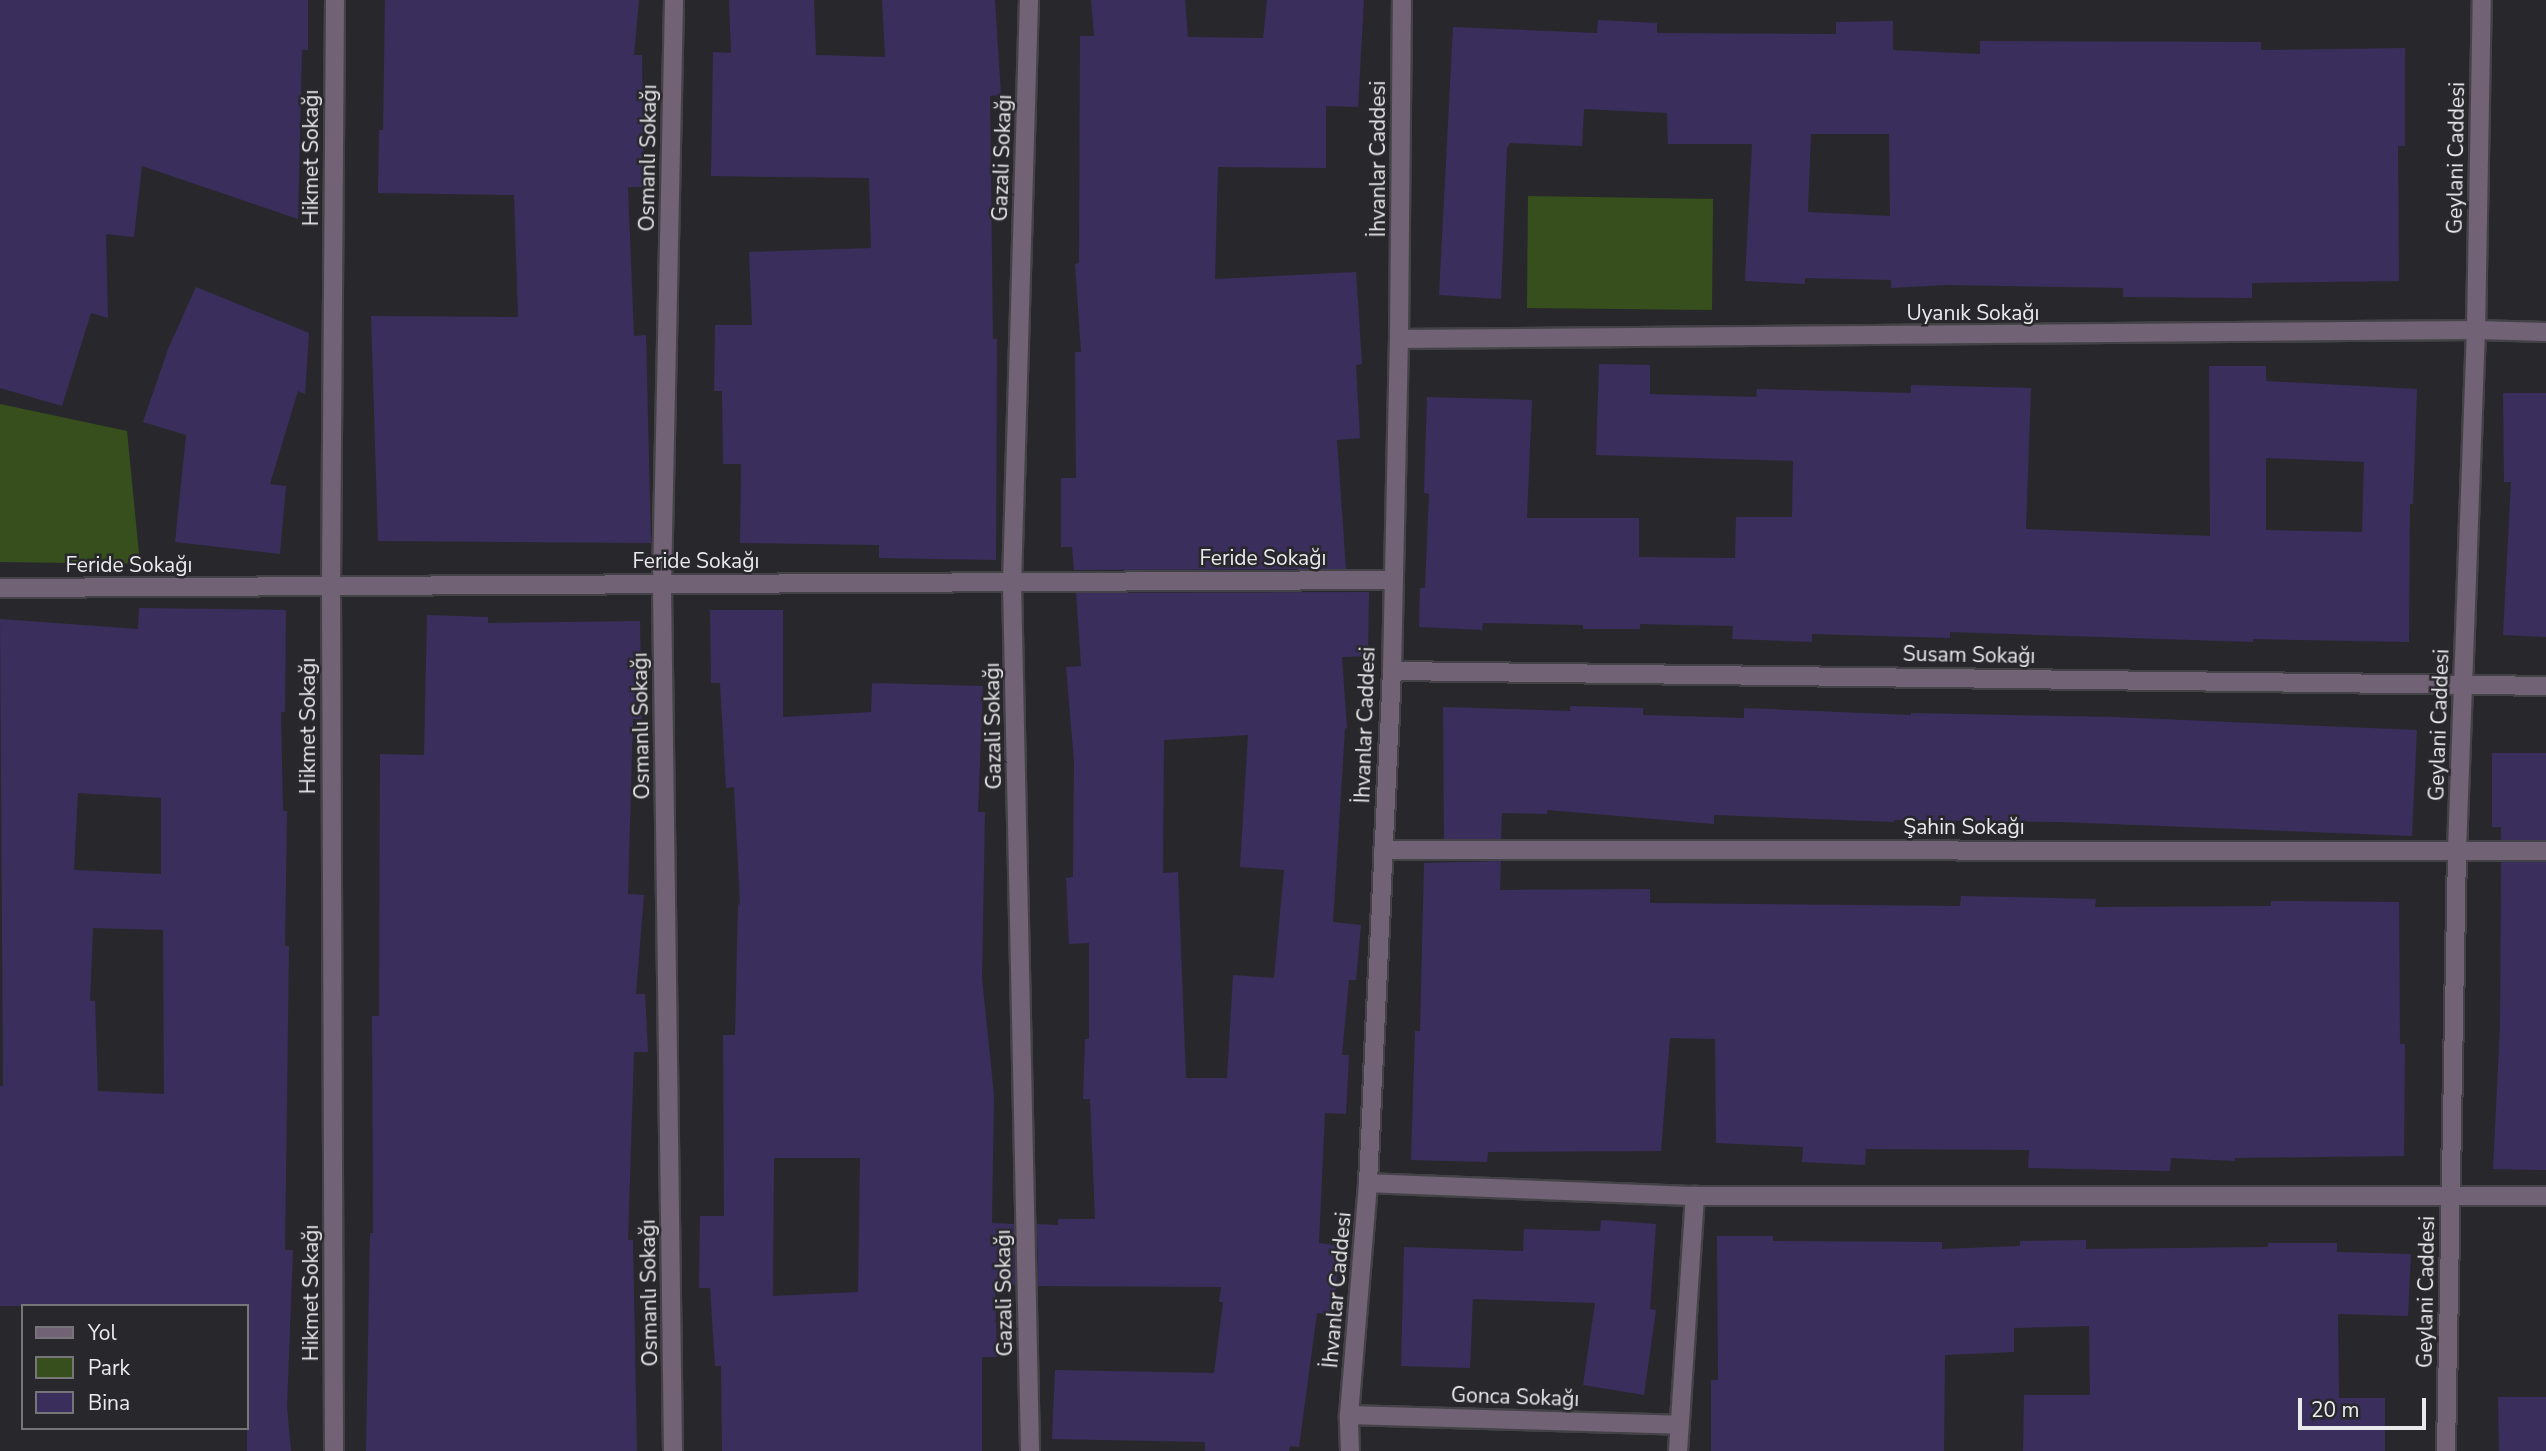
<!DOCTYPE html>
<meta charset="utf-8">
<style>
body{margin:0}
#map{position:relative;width:2546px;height:1451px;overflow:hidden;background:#28282c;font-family:"Nunito Sans",sans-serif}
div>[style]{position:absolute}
.green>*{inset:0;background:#364f1d}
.building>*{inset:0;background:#3a2e5d}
.roads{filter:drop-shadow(2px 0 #434347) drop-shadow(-2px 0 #434347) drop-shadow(0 2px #434347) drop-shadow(0 -2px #434347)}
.minor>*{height:18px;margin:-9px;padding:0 9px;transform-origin:9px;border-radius:9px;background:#726275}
.tertiary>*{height:18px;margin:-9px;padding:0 9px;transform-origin:9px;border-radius:9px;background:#726275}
span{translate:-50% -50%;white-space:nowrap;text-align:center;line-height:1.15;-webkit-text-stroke:5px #28282c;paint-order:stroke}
.street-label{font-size:21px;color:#eaeaed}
.legend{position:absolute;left:21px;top:1304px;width:228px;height:126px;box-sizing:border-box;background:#28282c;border:2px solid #767679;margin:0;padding:9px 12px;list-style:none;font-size:21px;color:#eaeaed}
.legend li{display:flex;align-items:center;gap:14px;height:35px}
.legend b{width:35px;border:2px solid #767679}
.scale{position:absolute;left:2298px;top:1398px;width:128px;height:32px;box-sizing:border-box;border:4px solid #eaeaed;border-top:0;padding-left:9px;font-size:21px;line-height:24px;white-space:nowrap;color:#eaeaed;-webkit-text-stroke:5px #28282c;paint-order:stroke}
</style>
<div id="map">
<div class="green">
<div style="clip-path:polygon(1528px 196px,1713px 199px,1712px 310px,1527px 308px)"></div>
<div style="clip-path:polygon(0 404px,127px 431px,140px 564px,0 562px)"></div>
</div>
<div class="building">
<div style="clip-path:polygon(0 0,308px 0,308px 50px,302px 50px,298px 219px,142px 166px,134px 237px,106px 234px,108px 318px,91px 313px,62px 406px,0 388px)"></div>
<div style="clip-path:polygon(385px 0,639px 0,634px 55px,642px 55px,644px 187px,628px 187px,634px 336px,646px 335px,651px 543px,378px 541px,371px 316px,518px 317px,514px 195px,378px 193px,379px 130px,383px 130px)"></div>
<div style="clip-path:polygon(729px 0,814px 0,816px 55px,885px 57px,882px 0,995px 0,1001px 95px,990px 96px,993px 339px,997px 339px,996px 560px,879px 558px,879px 545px,740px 543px,741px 464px,723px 464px,722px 391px,714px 391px,715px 325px,752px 325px,749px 252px,871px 248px,869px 178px,711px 176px,713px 52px,731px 53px)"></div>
<div style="clip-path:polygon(1091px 0,1185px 0,1188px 37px,1263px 38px,1267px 0,1364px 0,1358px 107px,1326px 106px,1326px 168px,1218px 167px,1215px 279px,1356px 272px,1362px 364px,1356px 365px,1360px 438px,1337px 440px,1346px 569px,1074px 570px,1072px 547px,1061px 547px,1061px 478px,1076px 478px,1075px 352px,1081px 352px,1075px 264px,1079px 263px,1080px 36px,1094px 36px)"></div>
<div style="clip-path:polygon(evenodd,1598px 20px,1657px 23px,1657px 33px,1836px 34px,1836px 22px,1893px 21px,1893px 50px,1980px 54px,1980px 41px,2261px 42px,2261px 50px,2405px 48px,2405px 146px,2398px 146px,2399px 281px,2252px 283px,2252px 298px,2123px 297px,2123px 288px,1947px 285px,1891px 288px,1891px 280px,1805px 278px,1805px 284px,1745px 281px,1752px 144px,1668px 144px,1667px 113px,1584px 109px,1582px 146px,1510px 143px,1507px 148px,1501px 299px,1439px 295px,1453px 27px,1597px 33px,1598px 20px,1811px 134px,1889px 134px,1890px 216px,1808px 212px,1811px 134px)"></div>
<div style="clip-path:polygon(196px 287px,309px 333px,305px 394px,298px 391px,270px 484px,286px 486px,280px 554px,175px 542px,186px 435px,143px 422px,168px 349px)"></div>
<div style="clip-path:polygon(evenodd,1599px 364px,1650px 365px,1650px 394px,1756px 397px,1757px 389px,1911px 393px,1911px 385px,2031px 388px,2026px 529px,2210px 536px,2209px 366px,2266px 366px,2266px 381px,2417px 389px,2413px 504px,2410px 504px,2409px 642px,2253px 639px,2253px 642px,1950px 632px,1950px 638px,1812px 634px,1812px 642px,1732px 639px,1733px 626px,1640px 624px,1640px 629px,1583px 629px,1583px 625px,1483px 623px,1482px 630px,1419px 627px,1420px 588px,1425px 588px,1429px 494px,1424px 493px,1427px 397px,1532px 400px,1527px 518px,1639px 518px,1639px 557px,1735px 558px,1736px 517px,1792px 517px,1793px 461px,1596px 455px,1599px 364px,2266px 458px,2364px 462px,2362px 532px,2266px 530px,2266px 458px)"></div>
<div style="clip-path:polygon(2503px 393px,2546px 393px,2546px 637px,2503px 635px,2511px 482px,2504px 482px)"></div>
<div style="clip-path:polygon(evenodd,1369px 592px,1368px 656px,1342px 657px,1347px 728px,1345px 729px,1333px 922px,1361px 925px,1356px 980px,1349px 980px,1342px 1055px,1349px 1055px,1346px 1114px,1325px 1113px,1319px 1243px,1340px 1246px,1333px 1315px,1317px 1313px,1299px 1447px,1290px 1446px,1289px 1451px,1205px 1451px,1205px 1442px,1052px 1439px,1055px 1370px,1214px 1373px,1223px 1302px,1219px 1302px,1221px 1287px,1038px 1286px,1037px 1224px,1058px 1225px,1058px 1219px,1095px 1219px,1090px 1099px,1083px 1099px,1085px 1039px,1089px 1039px,1089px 943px,1069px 944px,1066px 878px,1073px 877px,1074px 761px,1066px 667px,1081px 666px,1076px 593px,1369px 592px,1248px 735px,1240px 867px,1284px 870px,1274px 978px,1233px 975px,1227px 1078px,1186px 1078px,1178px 872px,1163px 873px,1164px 740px,1248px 735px)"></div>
<div style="clip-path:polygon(evenodd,139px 608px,286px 610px,285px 712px,281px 712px,283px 811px,287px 811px,285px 946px,289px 946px,285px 1250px,293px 1250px,287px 1407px,291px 1451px,247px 1451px,247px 1306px,0 1306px,0 1086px,3px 1086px,0 619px,138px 629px,139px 608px,78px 793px,161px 798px,161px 874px,74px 870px,78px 793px,139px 608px,93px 928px,163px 930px,164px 1094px,98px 1091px,95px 1001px,90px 1001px,93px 928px)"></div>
<div style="clip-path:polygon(evenodd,710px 610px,783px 610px,783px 717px,871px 712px,872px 683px,983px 686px,978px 812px,985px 812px,982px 978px,994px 1095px,992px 1223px,1014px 1224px,1015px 1285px,995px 1285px,997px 1357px,982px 1357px,982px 1451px,722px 1451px,721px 1366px,715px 1366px,710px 1288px,699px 1288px,700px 1216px,724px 1216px,723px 1035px,735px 1035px,738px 904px,740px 905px,734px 787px,726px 788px,720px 683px,711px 683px,710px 610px,774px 1158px,860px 1158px,858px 1292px,773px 1296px,774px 1158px)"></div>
<div style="clip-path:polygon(427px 615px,488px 617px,488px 623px,640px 621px,642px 719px,633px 719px,628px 894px,644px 895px,636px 994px,645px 994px,648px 1052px,634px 1052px,628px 1240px,633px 1240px,637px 1451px,366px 1451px,370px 1233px,373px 1233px,372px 1016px,379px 1016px,380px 754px,424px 755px)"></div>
<div style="clip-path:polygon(1570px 706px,1643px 708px,1643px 715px,1744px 718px,1744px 708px,1911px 715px,1911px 713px,2113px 717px,2417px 730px,2412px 836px,2062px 822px,1894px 820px,1894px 822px,1714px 815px,1714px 824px,1547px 810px,1547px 814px,1502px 813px,1501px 839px,1444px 839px,1443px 707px,1570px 711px)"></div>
<div style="clip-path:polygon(2492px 753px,2546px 753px,2546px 840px,2501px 840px,2501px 827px,2492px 827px)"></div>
<div style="clip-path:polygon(1501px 861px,1500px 890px,1650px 889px,1650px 903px,1960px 906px,1961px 896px,2096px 899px,2095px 907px,2271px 906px,2271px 901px,2399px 902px,2400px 1044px,2405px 1044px,2404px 1156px,2235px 1158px,2235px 1161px,2171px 1158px,2170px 1171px,2028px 1168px,2029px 1150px,1866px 1149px,1865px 1165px,1802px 1162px,1803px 1147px,1716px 1143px,1715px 1039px,1670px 1038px,1661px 1151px,1488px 1152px,1487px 1162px,1411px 1160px,1415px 1031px,1420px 1031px,1424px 863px)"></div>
<div style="clip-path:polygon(2501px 862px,2546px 862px,2546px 1170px,2493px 1169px,2500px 1027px)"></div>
<div style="clip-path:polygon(1601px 1220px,1656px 1224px,1650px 1309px,1656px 1310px,1644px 1395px,1583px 1385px,1595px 1303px,1473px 1299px,1470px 1368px,1401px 1366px,1404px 1247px,1523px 1251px,1524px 1229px,1600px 1231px)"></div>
<div style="clip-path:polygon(1717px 1236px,1773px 1236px,1773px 1241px,1942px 1242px,1942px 1249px,2020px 1246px,2020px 1241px,2086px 1240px,2086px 1249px,2268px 1247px,2268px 1243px,2337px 1243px,2337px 1252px,2411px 1254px,2408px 1316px,2338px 1314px,2339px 1398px,2385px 1398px,2385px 1451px,2023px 1451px,2024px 1395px,2090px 1395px,2089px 1326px,2014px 1328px,2014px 1352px,1945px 1355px,1944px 1451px,1711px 1451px,1711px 1380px,1718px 1380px)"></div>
<div style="clip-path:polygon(2498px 1397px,2546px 1397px,2546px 1451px,2499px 1451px)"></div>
</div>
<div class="roads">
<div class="minor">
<div style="left:1029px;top:0;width:583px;rotate:91.67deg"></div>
<div style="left:1012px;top:583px;width:868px;rotate:88.81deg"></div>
<div style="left:1399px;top:339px;width:1077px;rotate:-0.48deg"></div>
<div style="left:2476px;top:330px;width:70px;rotate:1.6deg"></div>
<div style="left:0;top:588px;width:1392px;rotate:-0.33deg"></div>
<div style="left:1392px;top:671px;width:1154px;rotate:0.74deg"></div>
<div style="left:1383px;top:850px;width:1163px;rotate:0.05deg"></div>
<div style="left:1368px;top:1183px;width:327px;rotate:2.3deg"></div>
<div style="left:1695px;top:1196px;width:851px"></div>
<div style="left:1349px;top:1415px;width:330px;rotate:1.7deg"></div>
<div style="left:334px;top:1451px;width:865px;rotate:-90.2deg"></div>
<div style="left:331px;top:586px;width:586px;rotate:-89.61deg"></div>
<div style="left:673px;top:1451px;width:868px;rotate:-90.73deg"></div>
<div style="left:662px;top:583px;width:583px;rotate:-88.82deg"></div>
<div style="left:1350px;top:1451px;width:36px;rotate:-92deg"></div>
<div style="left:1349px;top:1415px;width:233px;rotate:-85.3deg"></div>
<div style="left:1368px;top:1183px;width:513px;rotate:-87.32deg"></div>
<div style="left:1392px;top:671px;width:332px;rotate:-88.8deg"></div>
<div style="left:1399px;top:339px;width:339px;rotate:-89.5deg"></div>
<div style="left:1678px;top:1451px;width:256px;rotate:-86.2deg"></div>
</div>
<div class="tertiary">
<div style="left:2446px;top:1451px;width:601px;rotate:-88.95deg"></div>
<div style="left:2457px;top:850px;width:520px;rotate:-87.91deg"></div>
<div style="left:2476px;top:330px;width:330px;rotate:-89deg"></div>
</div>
</div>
<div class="street-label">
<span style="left:311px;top:158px;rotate:-90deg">Hikmet Sokağı</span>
<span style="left:648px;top:158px;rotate:-89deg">Osmanlı Sokağı</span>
<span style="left:1002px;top:158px;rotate:-88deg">Gazali Sokağı</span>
<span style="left:2456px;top:158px;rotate:-89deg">Geylani Caddesi</span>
<span style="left:1378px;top:159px;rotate:-90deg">İhvanlar Caddesi</span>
<span style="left:1973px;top:313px">Uyanık Sokağı</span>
<span style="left:1263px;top:558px">Feride Sokağı</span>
<span style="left:696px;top:561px">Feride Sokağı</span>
<span style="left:129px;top:565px">Feride Sokağı</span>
<span style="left:1969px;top:655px;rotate:1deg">Susam Sokağı</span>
<span style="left:1365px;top:725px;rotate:-88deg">İhvanlar Caddesi</span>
<span style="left:2439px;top:725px;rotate:-88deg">Geylani Caddesi</span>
<span style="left:308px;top:726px;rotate:-90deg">Hikmet Sokağı</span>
<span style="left:641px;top:726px;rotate:-91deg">Osmanlı Sokağı</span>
<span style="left:993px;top:726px;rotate:-91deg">Gazali Sokağı</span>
<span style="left:1964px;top:827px">Şahin Sokağı</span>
<span style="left:1337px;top:1290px;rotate:-85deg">İhvanlar Caddesi</span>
<span style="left:2426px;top:1292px;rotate:-89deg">Geylani Caddesi</span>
<span style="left:311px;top:1293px;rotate:-90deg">Hikmet Sokağı</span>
<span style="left:649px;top:1293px;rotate:-91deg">Osmanlı Sokağı</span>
<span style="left:1004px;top:1293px;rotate:-91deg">Gazali Sokağı</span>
<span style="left:1515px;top:1397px;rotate:2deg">Gonca Sokağı</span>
</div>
<ul class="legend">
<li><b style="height:9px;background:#726275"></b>Yol</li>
<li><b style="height:19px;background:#364f1d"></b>Park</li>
<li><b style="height:19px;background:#3a2e5d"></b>Bina</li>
</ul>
<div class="scale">20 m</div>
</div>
